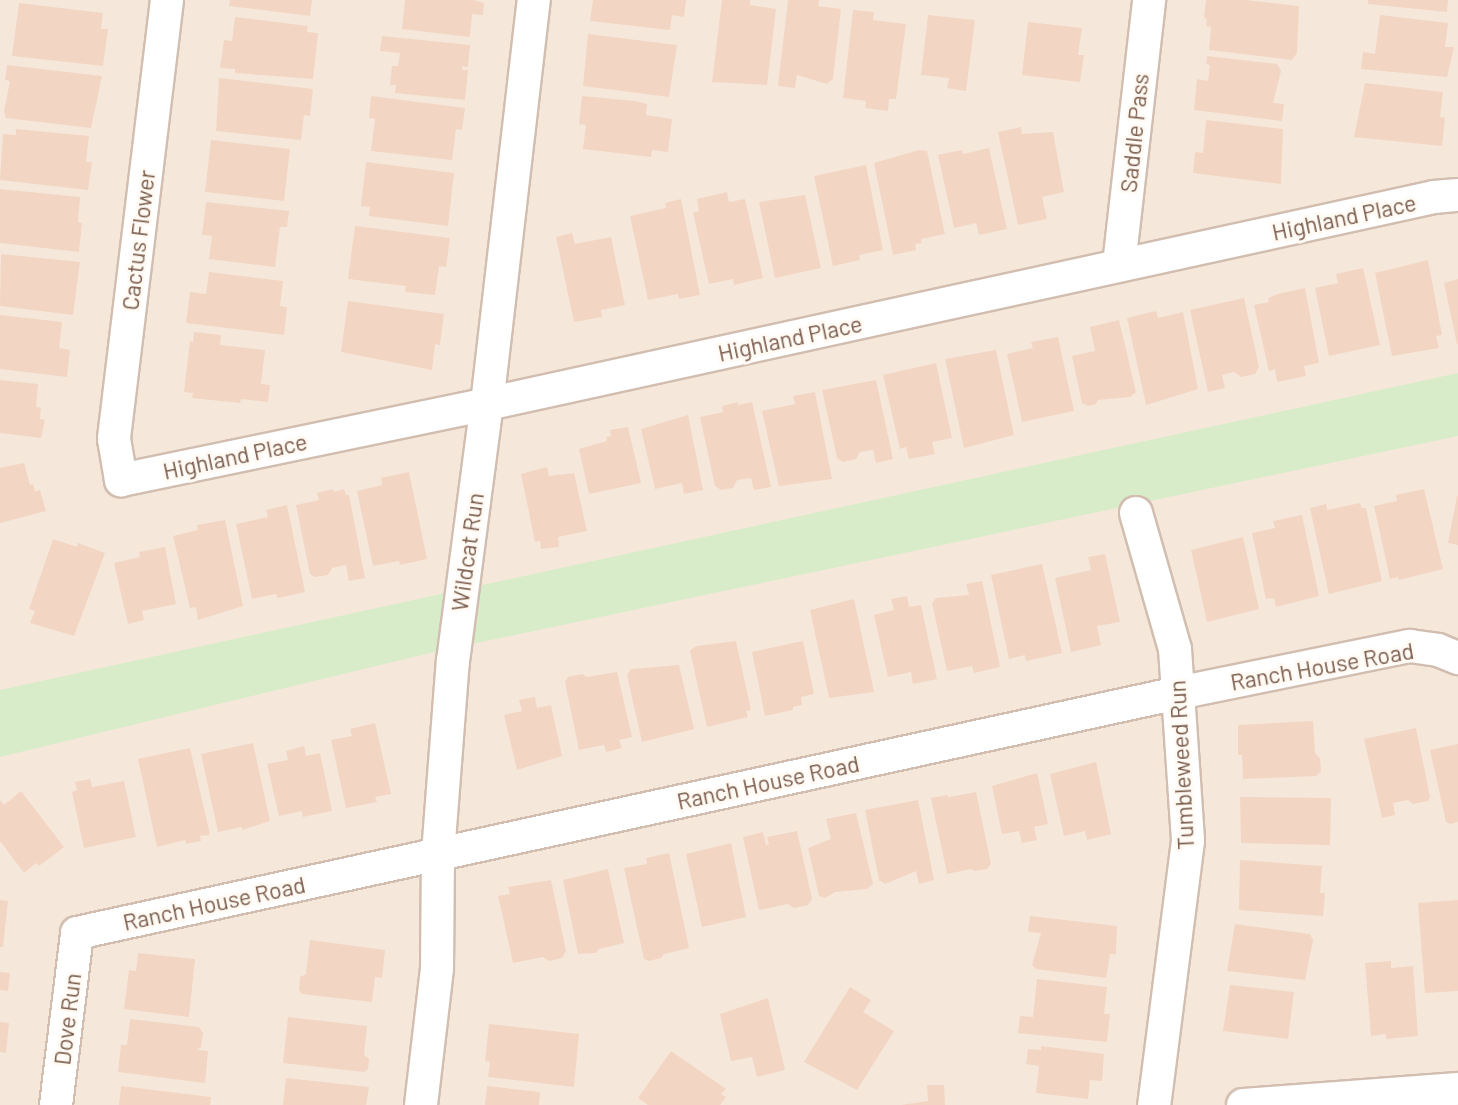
<!DOCTYPE html>
<style>
body{margin:0}
#map{position:relative;width:1458px;height:1105px;overflow:hidden;background:#fdf6ec;font-family:Barlow,sans-serif}
div>[style]{position:absolute}
.residential>*{inset:0;background:#f5e8da}
.green>*{inset:0;background:#d8ecc9}
.building>*{inset:0;background:#f3d5c3}
.roads{filter:drop-shadow(2px 0 #d1beb0) drop-shadow(-2px 0 #d1beb0) drop-shadow(0 2px #d1beb0) drop-shadow(0 -2px #d1beb0)}
.minor>*{height:32px;margin:-16px;padding:0 16px;transform-origin:16px;border-radius:16px;background:#fff}
span{translate:-50% -50%;white-space:nowrap;text-align:center;line-height:1.15;-webkit-text-stroke:6px #fffaf3;paint-order:stroke}
.street-label{font-size:23px;color:#7a5c4d}
</style>
<div id="map">
<div class="residential">
<div style="clip-path:polygon(0 0,1458px 0,1458px 1105px,0 1105px)"></div>
</div>
<div class="green">
<div style="clip-path:polygon(1458px 373px,1458px 436px,430px 653px,0 757px,0 690px)"></div>
</div>
<div class="building">
<div style="clip-path:polygon(230px 0,312px 0,310px 16px,229px 6px)"></div>
<div style="clip-path:polygon(405px 0,474px 0,484px 3px,483px 15px,472px 14px,470px 37px,402px 29px)"></div>
<div style="clip-path:polygon(593px 0,686px 0,684px 17px,672px 15px,670px 30px,590px 21px)"></div>
<div style="clip-path:polygon(722px 0,750px 0,750px 5px,776px 9px,767px 85px,712px 82px)"></div>
<div style="clip-path:polygon(788px 0,819px 0,818px 6px,841px 9px,833px 79px,827px 84px,797px 75px,795px 88px,778px 86px)"></div>
<div style="clip-path:polygon(1206px 0,1246px 0,1299px 6px,1297px 53px,1292px 60px,1209px 50px,1211px 27px,1206px 26px,1207px 19px,1204px 18px)"></div>
<div style="clip-path:polygon(1368px 0,1448px 0,1447px 12px,1368px 4px)"></div>
<div style="clip-path:polygon(19px 3px,103px 13px,101px 29px,108px 29px,103px 66px,12px 56px)"></div>
<div style="clip-path:polygon(853px 10px,874px 12px,873px 20px,906px 24px,896px 99px,889px 99px,888px 111px,865px 108px,866px 101px,843px 98px)"></div>
<div style="clip-path:polygon(928px 15px,975px 20px,966px 91px,947px 88px,949px 78px,921px 75px)"></div>
<div style="clip-path:polygon(1380px 15px,1448px 23px,1445px 47px,1454px 47px,1447px 77px,1361px 69px,1363px 52px,1375px 54px)"></div>
<div style="clip-path:polygon(235px 17px,308px 26px,307px 32px,318px 33px,313px 79px,235px 73px,235px 69px,220px 68px,224px 40px,232px 41px)"></div>
<div style="clip-path:polygon(1028px 22px,1082px 28px,1078px 55px,1084px 55px,1080px 82px,1022px 75px)"></div>
<div style="clip-path:polygon(588px 34px,677px 45px,669px 97px,583px 86px)"></div>
<div style="clip-path:polygon(382px 36px,470px 45px,468px 67px,462px 66px,462px 70px,468px 70px,465px 100px,395px 93px,396px 85px,390px 85px,392px 66px,398px 66px,400px 53px,380px 51px)"></div>
<div style="clip-path:polygon(1207px 56px,1277px 64px,1281px 71px,1273px 103px,1284px 104px,1282px 121px,1194px 110px,1197px 79px,1208px 81px,1210px 65px,1206px 64px)"></div>
<div style="clip-path:polygon(7px 65px,102px 76px,91px 128px,6px 118px,4px 111px,10px 81px,5px 80px)"></div>
<div style="clip-path:polygon(219px 78px,313px 89px,310px 116px,304px 115px,301px 140px,216px 131px)"></div>
<div style="clip-path:polygon(1365px 83px,1443px 92px,1440px 117px,1445px 118px,1442px 146px,1354px 137px)"></div>
<div style="clip-path:polygon(371px 96px,465px 108px,462px 130px,456px 129px,452px 160px,371px 151px,375px 119px,369px 118px)"></div>
<div style="clip-path:polygon(582px 96px,635px 101px,647px 104px,646px 115px,672px 119px,668px 152px,652px 150px,651px 157px,583px 149px,586px 125px,579px 124px)"></div>
<div style="clip-path:polygon(1206px 120px,1283px 129px,1281px 184px,1193px 173px,1195px 152px,1203px 153px)"></div>
<div style="clip-path:polygon(1021px 127px,1022px 134px,1053px 132px,1064px 192px,1042px 197px,1047px 219px,1018px 225px,998px 132px)"></div>
<div style="clip-path:polygon(16px 129px,89px 136px,86px 162px,92px 162px,88px 190px,0 180px,3px 134px,16px 135px)"></div>
<div style="clip-path:polygon(211px 140px,290px 149px,284px 201px,205px 192px)"></div>
<div style="clip-path:polygon(989px 148px,1007px 229px,979px 235px,976px 223px,954px 228px,938px 155px,962px 150px,963px 154px)"></div>
<div style="clip-path:polygon(919px 150px,927px 151px,945px 234px,921px 239px,922px 243px,915px 244px,916px 250px,893px 255px,874px 163px)"></div>
<div style="clip-path:polygon(366px 162px,454px 173px,448px 226px,369px 216px,370px 207px,361px 206px)"></div>
<div style="clip-path:polygon(866px 165px,883px 250px,859px 255px,860px 260px,833px 266px,814px 176px)"></div>
<div style="clip-path:polygon(0 189px,80px 197px,78px 222px,82px 223px,79px 252px,0 243px)"></div>
<div style="clip-path:polygon(727px 192px,729px 202px,745px 199px,763px 278px,734px 285px,733px 279px,709px 284px,693px 213px,699px 211px,697px 199px)"></div>
<div style="clip-path:polygon(805px 195px,821px 268px,775px 278px,759px 202px)"></div>
<div style="clip-path:polygon(681px 199px,700px 295px,679px 299px,678px 294px,648px 300px,630px 216px,666px 208px,665px 203px)"></div>
<div style="clip-path:polygon(206px 202px,289px 211px,287px 227px,280px 227px,275px 267px,209px 259px,212px 236px,202px 235px)"></div>
<div style="clip-path:polygon(355px 226px,450px 238px,446px 267px,439px 266px,435px 295px,405px 292px,406px 286px,348px 279px)"></div>
<div style="clip-path:polygon(572px 233px,575px 244px,611px 237px,625px 305px,601px 310px,602px 317px,574px 322px,556px 237px)"></div>
<div style="clip-path:polygon(1px 254px,80px 262px,73px 315px,0 306px)"></div>
<div style="clip-path:polygon(1428px 260px,1442px 335px,1436px 336px,1439px 348px,1392px 356px,1375px 273px)"></div>
<div style="clip-path:polygon(1363px 268px,1380px 345px,1329px 356px,1315px 288px,1338px 283px,1336px 274px)"></div>
<div style="clip-path:polygon(209px 272px,283px 281px,280px 306px,287px 307px,284px 335px,186px 323px,190px 292px,206px 294px)"></div>
<div style="clip-path:polygon(1458px 279px,1458px 344px,1457px 344px,1444px 283px)"></div>
<div style="clip-path:polygon(1305px 288px,1319px 363px,1304px 366px,1306px 376px,1277px 382px,1275px 369px,1269px 371px,1254px 305px,1269px 302px,1268px 298px,1278px 294px)"></div>
<div style="clip-path:polygon(1244px 298px,1259px 367px,1255px 374px,1241px 377px,1234px 372px,1222px 375px,1225px 388px,1208px 392px,1190px 310px)"></div>
<div style="clip-path:polygon(348px 301px,444px 314px,440px 345px,435px 344px,432px 370px,341px 352px)"></div>
<div style="clip-path:polygon(1156px 311px,1158px 318px,1183px 312px,1198px 389px,1146px 405px,1127px 318px)"></div>
<div style="clip-path:polygon(0 315px,62px 322px,59px 348px,70px 350px,67px 377px,0 369px)"></div>
<div style="clip-path:polygon(1119px 320px,1136px 392px,1130px 397px,1098px 400px,1096px 404px,1088px 406px,1082px 403px,1072px 356px,1095px 351px,1090px 327px)"></div>
<div style="clip-path:polygon(194px 332px,221px 335px,220px 345px,265px 350px,261px 384px,270px 385px,268px 402px,241px 399px,240px 403px,192px 398px,193px 393px,184px 392px,190px 341px,193px 342px)"></div>
<div style="clip-path:polygon(1058px 337px,1074px 411px,1022px 422px,1007px 354px,1033px 348px,1031px 342px)"></div>
<div style="clip-path:polygon(996px 350px,1014px 435px,964px 448px,945px 359px)"></div>
<div style="clip-path:polygon(936px 363px,952px 438px,932px 442px,935px 454px,909px 459px,906px 447px,900px 449px,883px 375px)"></div>
<div style="clip-path:polygon(0 380px,38px 384px,36px 407px,41px 408px,40px 419px,45px 420px,41px 438px,0 433px)"></div>
<div style="clip-path:polygon(876px 380px,893px 459px,876px 463px,873px 450px,860px 452px,856px 459px,843px 462px,837px 458px,822px 390px)"></div>
<div style="clip-path:polygon(815px 392px,832px 479px,779px 486px,762px 411px,795px 404px,793px 396px)"></div>
<div style="clip-path:polygon(738px 402px,738px 405px,752px 402px,771px 487px,754px 490px,751px 478px,737px 480px,733px 488px,721px 490px,715px 486px,700px 417px,723px 412px,722px 406px)"></div>
<div style="clip-path:polygon(688px 415px,703px 490px,684px 494px,682px 483px,655px 489px,641px 429px)"></div>
<div style="clip-path:polygon(628px 427px,641px 483px,589px 494px,579px 449px,607px 441px,606px 437px,611px 436px,610px 430px)"></div>
<div style="clip-path:polygon(24px 463px,30px 485px,33px 484px,35px 492px,40px 490px,46px 511px,0 523px,0 468px)"></div>
<div style="clip-path:polygon(547px 467px,549px 476px,574px 473px,587px 531px,558px 537px,559px 547px,541px 549px,540px 541px,535px 542px,521px 474px)"></div>
<div style="clip-path:polygon(409px 472px,427px 559px,400px 565px,399px 561px,373px 566px,357px 491px,382px 485px,381px 478px)"></div>
<div style="clip-path:polygon(333px 489px,334px 492px,344px 489px,346px 495px,349px 495px,365px 578px,349px 581px,346px 565px,332px 568px,328px 575px,315px 577px,310px 574px,296px 505px,319px 500px,317px 493px)"></div>
<div style="clip-path:polygon(1424px 489px,1443px 569px,1399px 580px,1398px 577px,1390px 579px,1374px 506px,1397px 501px,1396px 495px)"></div>
<div style="clip-path:polygon(1457px 496px,1458px 496px,1458px 545px,1448px 543px)"></div>
<div style="clip-path:polygon(1360px 503px,1362px 508px,1366px 508px,1382px 581px,1329px 594px,1310px 508px,1326px 504px,1327px 510px)"></div>
<div style="clip-path:polygon(287px 505px,305px 592px,278px 598px,276px 594px,252px 599px,236px 524px,268px 517px,266px 510px)"></div>
<div style="clip-path:polygon(1302px 515px,1319px 596px,1276px 607px,1274px 598px,1266px 599px,1252px 533px,1275px 528px,1273px 521px)"></div>
<div style="clip-path:polygon(225px 520px,243px 606px,198px 620px,196px 607px,190px 608px,173px 536px,198px 530px,197px 525px)"></div>
<div style="clip-path:polygon(1243px 537px,1259px 609px,1207px 622px,1191px 550px)"></div>
<div style="clip-path:polygon(53px 539px,77px 547px,78px 543px,105px 553px,74px 636px,30px 623px,35px 611px,29px 609px)"></div>
<div style="clip-path:polygon(165px 547px,176px 604px,142px 611px,144px 620px,128px 624px,114px 563px,140px 557px,139px 552px)"></div>
<div style="clip-path:polygon(1105px 554px,1120px 622px,1097px 626px,1101px 645px,1071px 652px,1055px 578px,1091px 570px,1088px 557px)"></div>
<div style="clip-path:polygon(1042px 564px,1062px 653px,1026px 661px,1025px 655px,1009px 659px,991px 575px)"></div>
<div style="clip-path:polygon(982px 581px,1000px 667px,974px 673px,972px 666px,947px 671px,932px 603px,936px 598px,969px 595px,966px 584px)"></div>
<div style="clip-path:polygon(907px 596px,909px 607px,921px 605px,937px 679px,913px 684px,911px 672px,888px 677px,874px 615px,894px 610px,891px 599px)"></div>
<div style="clip-path:polygon(854px 599px,874px 692px,829px 698px,810px 610px)"></div>
<div style="clip-path:polygon(736px 641px,751px 710px,746px 711px,748px 717px,707px 727px,690px 651px,696px 646px)"></div>
<div style="clip-path:polygon(803px 641px,814px 694px,801px 697px,802px 705px,793px 707px,793px 710px,765px 716px,752px 652px)"></div>
<div style="clip-path:polygon(679px 665px,694px 729px,642px 742px,627px 675px,631px 669px)"></div>
<div style="clip-path:polygon(617px 672px,632px 737px,619px 740px,622px 748px,606px 752px,604px 745px,579px 750px,565px 682px,568px 677px,582px 674px,587px 677px)"></div>
<div style="clip-path:polygon(535px 697px,537px 708px,551px 705px,562px 756px,517px 770px,504px 715px,522px 711px,519px 700px)"></div>
<div style="clip-path:polygon(1313px 721px,1315px 753px,1320px 758px,1321px 771px,1316px 776px,1243px 779px,1242px 755px,1238px 755px,1238px 725px)"></div>
<div style="clip-path:polygon(375px 723px,391px 794px,375px 797px,377px 802px,346px 808px,331px 740px,352px 736px,350px 729px)"></div>
<div style="clip-path:polygon(1416px 728px,1430px 797px,1428px 801px,1413px 804px,1408px 800px,1393px 803px,1395px 815px,1382px 818px,1364px 739px)"></div>
<div style="clip-path:polygon(253px 743px,270px 821px,242px 830px,242px 827px,218px 832px,201px 754px)"></div>
<div style="clip-path:polygon(1458px 744px,1458px 822px,1451px 824px,1446px 822px,1430px 750px)"></div>
<div style="clip-path:polygon(304px 746px,306px 756px,320px 753px,332px 811px,303px 817px,302px 811px,279px 816px,267px 764px,288px 760px,286px 751px)"></div>
<div style="clip-path:polygon(190px 748px,210px 835px,200px 836px,201px 841px,186px 844px,185px 840px,157px 847px,138px 759px)"></div>
<div style="clip-path:polygon(1096px 762px,1111px 834px,1087px 840px,1085px 831px,1064px 836px,1050px 774px)"></div>
<div style="clip-path:polygon(1037px 773px,1048px 824px,1034px 827px,1037px 840px,1022px 843px,1019px 831px,1002px 834px,992px 786px)"></div>
<div style="clip-path:polygon(90px 779px,92px 787px,124px 781px,136px 837px,84px 848px,72px 792px,77px 790px,75px 782px)"></div>
<div style="clip-path:polygon(21px 791px,64px 847px,39px 866px,36px 863px,24px 873px,0 841px,0 800px,4px 805px)"></div>
<div style="clip-path:polygon(976px 792px,991px 864px,987px 869px,975px 871px,971px 869px,947px 874px,931px 798px,947px 795px,950px 800px,949px 797px)"></div>
<div style="clip-path:polygon(1240px 797px,1331px 798px,1330px 845px,1241px 843px)"></div>
<div style="clip-path:polygon(918px 800px,934px 880px,919px 884px,916px 871px,885px 884px,879px 880px,865px 810px)"></div>
<div style="clip-path:polygon(856px 813px,873px 884px,867px 889px,835px 892px,825px 898px,819px 896px,808px 848px,831px 839px,826px 819px)"></div>
<div style="clip-path:polygon(797px 831px,812px 899px,808px 905px,794px 908px,788px 904px,759px 910px,743px 837px,763px 832px,766px 845px,769px 844px,767px 837px)"></div>
<div style="clip-path:polygon(731px 843px,746px 917px,702px 927px,686px 854px)"></div>
<div style="clip-path:polygon(669px 853px,689px 948px,664px 954px,661px 958px,649px 961px,644px 959px,624px 868px,647px 864px,646px 858px)"></div>
<div style="clip-path:polygon(1240px 860px,1322px 866px,1320px 893px,1325px 893px,1323px 916px,1239px 910px)"></div>
<div style="clip-path:polygon(608px 869px,624px 943px,599px 949px,596px 953px,578px 954px,563px 880px)"></div>
<div style="clip-path:polygon(551px 880px,566px 951px,562px 958px,549px 961px,543px 957px,513px 963px,498px 896px,510px 894px,508px 887px)"></div>
<div style="clip-path:polygon(0 900px,8px 901px,3px 947px,0 947px)"></div>
<div style="clip-path:polygon(1458px 900px,1458px 991px,1425px 993px,1418px 903px)"></div>
<div style="clip-path:polygon(1030px 916px,1117px 926px,1116px 954px,1110px 954px,1106px 978px,1036px 969px,1032px 965px,1041px 933px,1028px 932px)"></div>
<div style="clip-path:polygon(1235px 924px,1310px 934px,1313px 940px,1305px 980px,1227px 971px)"></div>
<div style="clip-path:polygon(310px 940px,385px 950px,382px 978px,375px 977px,372px 1002px,302px 994px,299px 990px,300px 977px,306px 974px)"></div>
<div style="clip-path:polygon(138px 953px,195px 959px,189px 1017px,124px 1009px,129px 970px,136px 971px)"></div>
<div style="clip-path:polygon(1391px 961px,1391px 968px,1413px 966px,1418px 1036px,1386px 1039px,1386px 1034px,1371px 1036px,1365px 963px)"></div>
<div style="clip-path:polygon(0 972px,10px 973px,8px 991px,0 990px)"></div>
<div style="clip-path:polygon(1037px 979px,1107px 987px,1104px 1014px,1110px 1014px,1107px 1042px,1018px 1033px,1020px 1016px,1033px 1017px)"></div>
<div style="clip-path:polygon(1230px 985px,1294px 992px,1288px 1039px,1223px 1031px)"></div>
<div style="clip-path:polygon(850px 987px,871px 1000px,863px 1012px,894px 1031px,857px 1090px,804px 1062px)"></div>
<div style="clip-path:polygon(768px 998px,785px 1070px,757px 1077px,752px 1057px,731px 1061px,720px 1014px)"></div>
<div style="clip-path:polygon(288px 1017px,367px 1026px,364px 1055px,369px 1059px,368px 1069px,364px 1072px,283px 1063px)"></div>
<div style="clip-path:polygon(130px 1019px,199px 1027px,203px 1033px,201px 1047px,197px 1050px,208px 1051px,205px 1083px,118px 1072px,121px 1045px,127px 1045px)"></div>
<div style="clip-path:polygon(0 1022px,9px 1023px,6px 1053px,0 1052px)"></div>
<div style="clip-path:polygon(489px 1024px,579px 1034px,574px 1087px,488px 1077px,490px 1062px,485px 1061px)"></div>
<div style="clip-path:polygon(1041px 1046px,1104px 1054px,1102px 1081px,1090px 1080px,1088px 1099px,1036px 1093px,1039px 1066px,1026px 1064px,1028px 1049px,1041px 1050px)"></div>
<div style="clip-path:polygon(671px 1051px,726px 1089px,721px 1094px,726px 1097px,720px 1105px,648px 1105px,638px 1098px)"></div>
<div style="clip-path:polygon(286px 1078px,369px 1087px,366px 1105px,283px 1105px)"></div>
<div style="clip-path:polygon(927px 1085px,944px 1085px,945px 1105px,901px 1105px,928px 1101px)"></div>
<div style="clip-path:polygon(121px 1086px,211px 1097px,210px 1105px,119px 1105px)"></div>
<div style="clip-path:polygon(487px 1086px,540px 1092px,539px 1105px,485px 1105px)"></div>
</div>
<div class="roads">
<div class="minor">
<div style="left:167px;top:0;width:442px;rotate:96.9deg"></div>
<div style="left:114px;top:439px;width:42px;rotate:80.3deg"></div>
<div style="left:121px;top:480px;width:374px;rotate:-11.7deg"></div>
<div style="left:487px;top:404px;width:969px;rotate:-12.33deg"></div>
<div style="left:1434px;top:197px;width:24px;rotate:-5deg"></div>
<div style="left:1119px;top:265px;width:267px;rotate:-83.5deg"></div>
<div style="left:1136px;top:513px;width:141px;rotate:74deg"></div>
<div style="left:1175px;top:649px;width:192px;rotate:86.1deg"></div>
<div style="left:1188px;top:841px;width:266px;rotate:97.3deg"></div>
<div style="left:56px;top:1105px;width:173px;rotate:-83deg"></div>
<div style="left:77px;top:933px;width:1127px;rotate:-12.3deg"></div>
<div style="left:1178px;top:693px;width:237px;rotate:-11.5deg"></div>
<div style="left:1410px;top:646px;width:28px;rotate:8deg"></div>
<div style="left:1438px;top:650px;width:22px;rotate:22deg"></div>
<div style="left:421px;top:1105px;width:138px;rotate:-83.3deg"></div>
<div style="left:437px;top:968px;width:114px;rotate:-89.5deg"></div>
<div style="left:438px;top:854px;width:194px;rotate:-85.6deg"></div>
<div style="left:453px;top:661px;width:259px;rotate:-82.5deg"></div>
<div style="left:487px;top:404px;width:407px;rotate:-83.4deg"></div>
<div style="left:1243px;top:1105px;width:216px;rotate:-4.3deg"></div>
</div>
</div>
<div class="street-label">
<span style="left:1134px;top:133px;rotate:-84deg">Saddle Pass</span>
<span style="left:1344px;top:217px;rotate:-12deg">Highland Place</span>
<span style="left:138px;top:240px;rotate:-83deg">Cactus Flower</span>
<span style="left:790px;top:338px;rotate:-12deg">Highland Place</span>
<span style="left:235px;top:456px;rotate:-12deg">Highland Place</span>
<span style="left:467px;top:552px;rotate:-82deg">Wildcat Run</span>
<span style="left:1322px;top:666px;rotate:-10deg">Ranch House Road</span>
<span style="left:1181px;top:765px;rotate:-93deg">Tumbleweed Run</span>
<span style="left:768px;top:782px;rotate:-12deg">Ranch House Road</span>
<span style="left:214px;top:903px;rotate:-12deg">Ranch House Road</span>
<span style="left:67px;top:1019px;rotate:-83deg">Dove Run</span>
</div>
</div>
